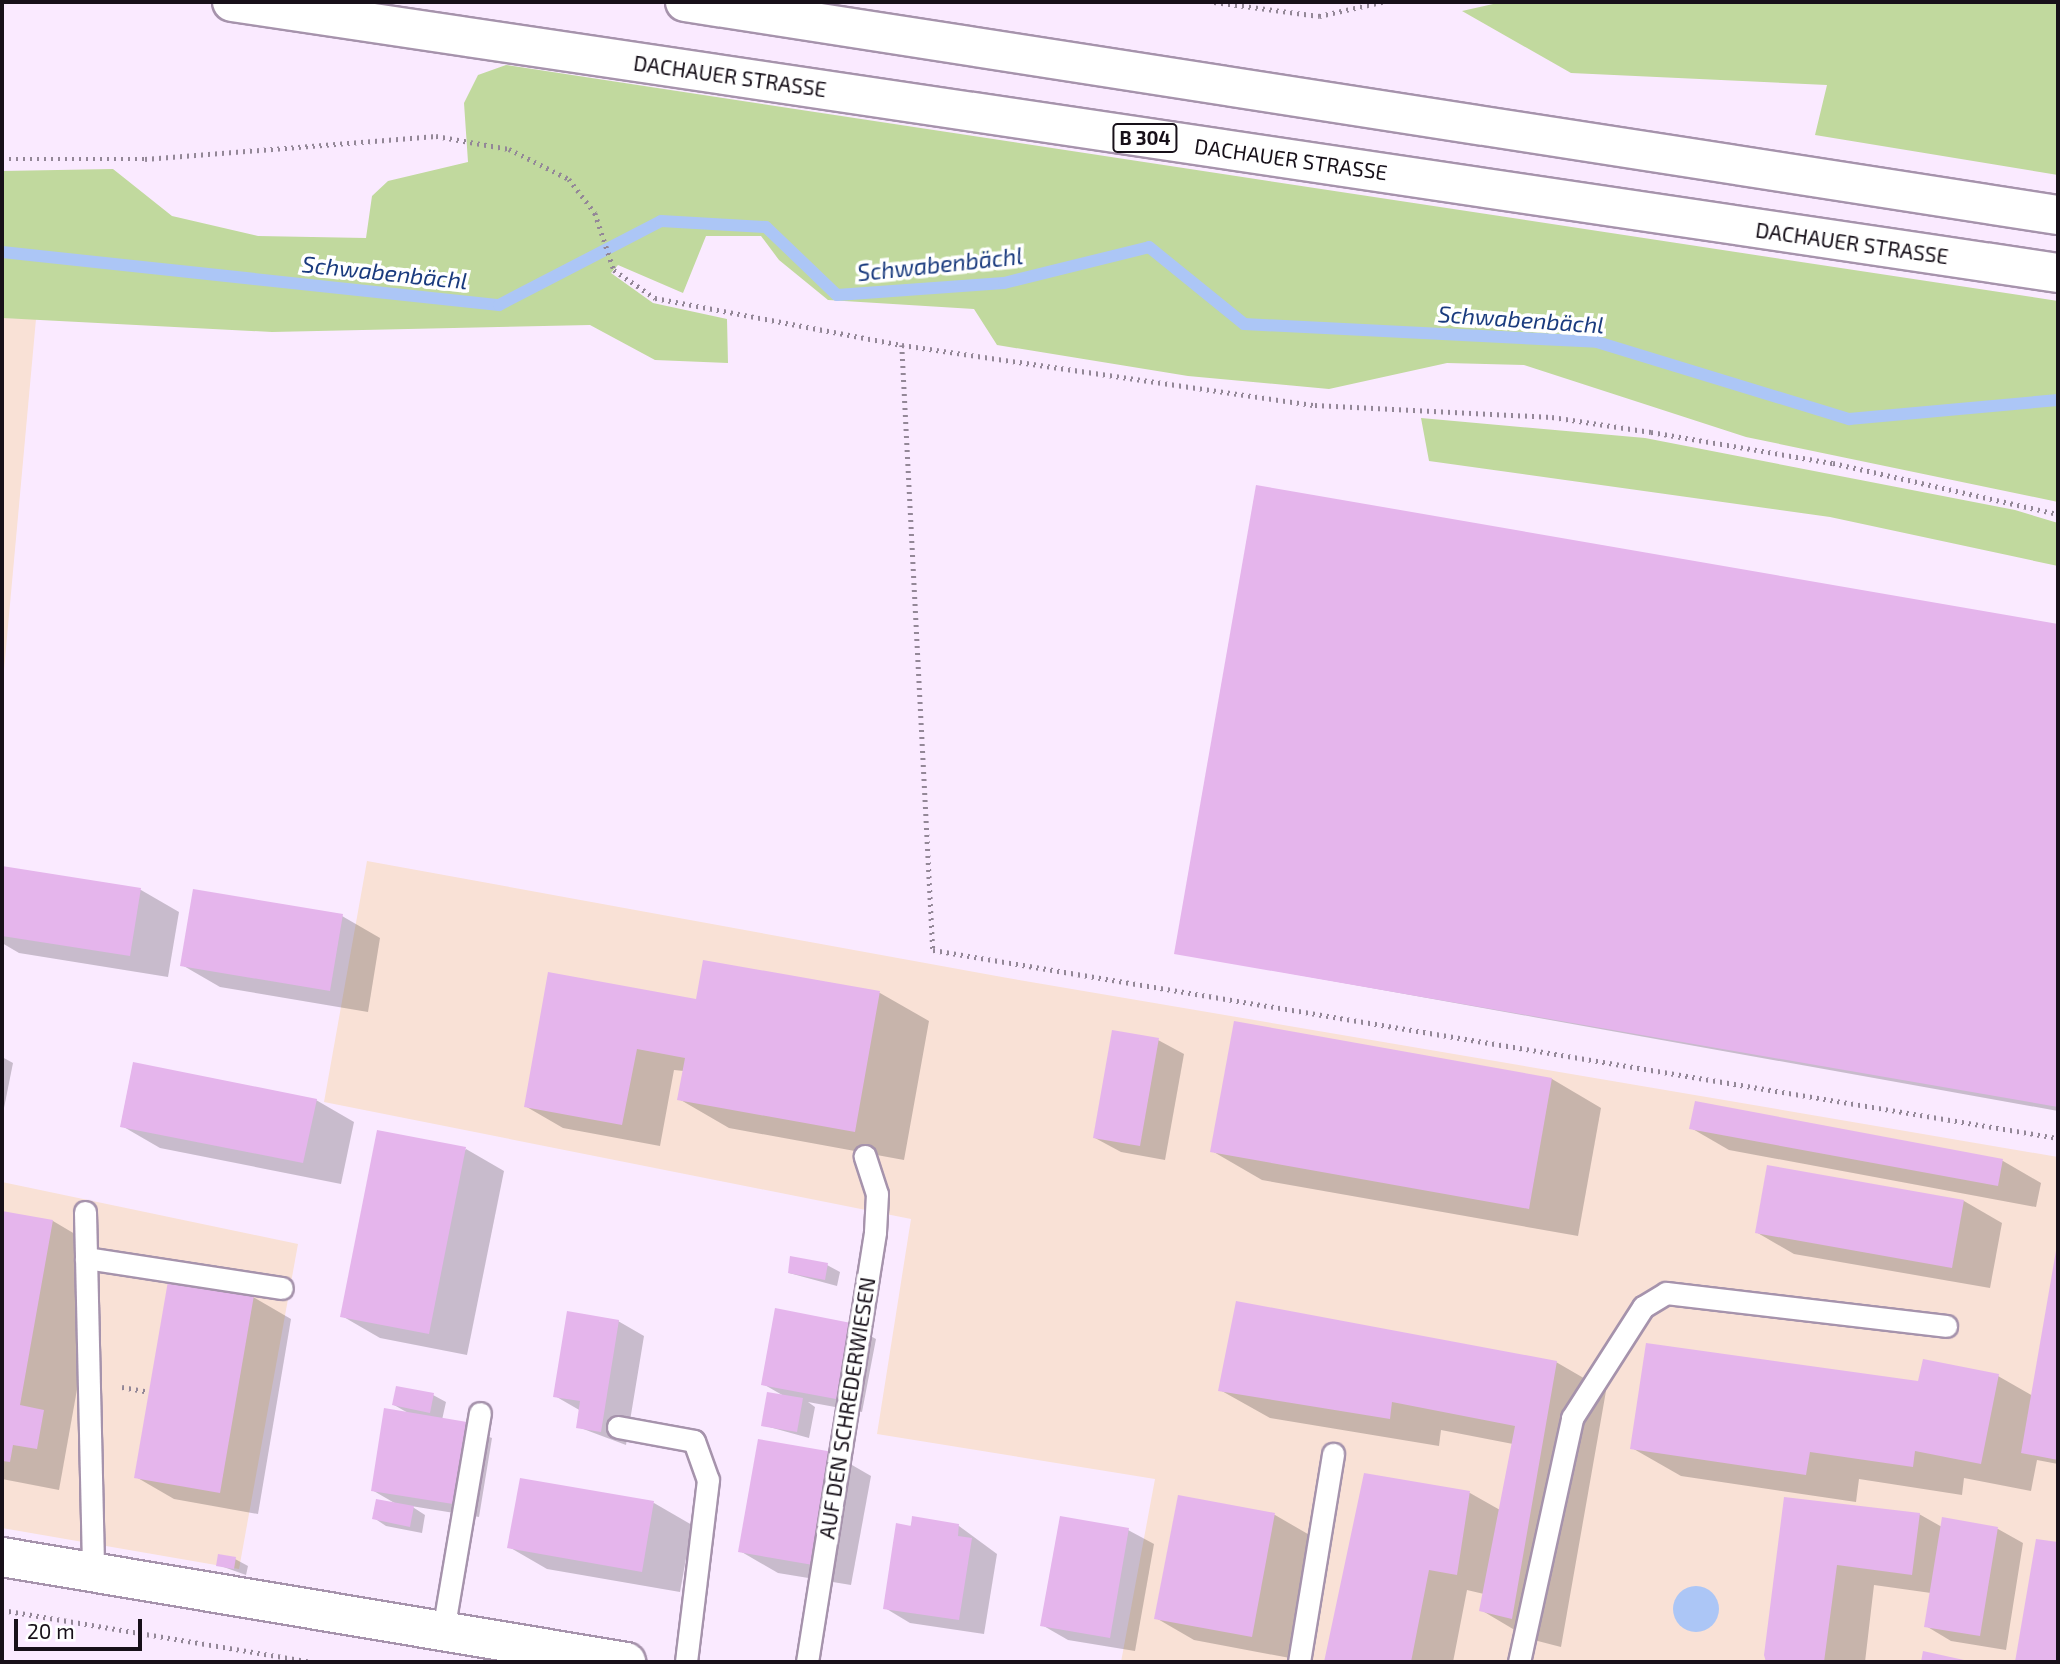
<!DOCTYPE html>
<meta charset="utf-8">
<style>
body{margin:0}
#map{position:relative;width:2060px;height:1664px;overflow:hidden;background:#faeaff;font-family:"Exo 2",sans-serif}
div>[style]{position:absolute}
.commercial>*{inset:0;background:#f9e1d6}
.green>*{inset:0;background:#c1d99e}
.water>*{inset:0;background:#acc6f6}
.round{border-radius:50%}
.shadow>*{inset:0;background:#0003}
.stream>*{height:12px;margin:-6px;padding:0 6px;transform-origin:6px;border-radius:6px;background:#acc6f6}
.building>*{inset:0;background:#e5b5ec}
.path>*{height:4.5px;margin-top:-2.25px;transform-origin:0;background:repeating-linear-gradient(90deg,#938797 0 2px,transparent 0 7px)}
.roads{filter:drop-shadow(2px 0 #a693ac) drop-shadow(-2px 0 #a693ac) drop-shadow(0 2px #a693ac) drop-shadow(0 -2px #a693ac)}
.lane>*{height:21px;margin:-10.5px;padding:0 10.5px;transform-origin:10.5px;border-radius:10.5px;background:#fff}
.secondary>*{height:38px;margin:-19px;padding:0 19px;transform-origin:19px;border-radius:19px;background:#fff}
.primary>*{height:38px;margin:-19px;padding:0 19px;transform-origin:19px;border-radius:19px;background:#fff}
span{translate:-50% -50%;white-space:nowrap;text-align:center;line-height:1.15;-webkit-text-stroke:7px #fff;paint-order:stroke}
.shield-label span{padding:2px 5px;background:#fff;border:2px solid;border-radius:5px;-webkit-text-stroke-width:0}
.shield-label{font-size:19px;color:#171019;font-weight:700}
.street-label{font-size:21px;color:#171019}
.water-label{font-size:23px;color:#1a3b7e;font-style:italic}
.frame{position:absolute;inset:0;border:4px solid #171019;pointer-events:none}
.scale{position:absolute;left:14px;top:1619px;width:128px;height:32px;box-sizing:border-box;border:4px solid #171019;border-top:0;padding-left:9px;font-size:21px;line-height:24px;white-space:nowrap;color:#171019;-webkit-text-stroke:5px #fff;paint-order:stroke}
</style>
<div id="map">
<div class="commercial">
<div style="clip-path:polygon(2px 318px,36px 319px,2px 692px)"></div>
<div style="clip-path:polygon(367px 861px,1002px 977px,2058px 1157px,2058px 1662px,1121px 1662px,1155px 1479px,877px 1434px,911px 1219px,324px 1102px)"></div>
<div style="clip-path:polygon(2px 1182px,298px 1244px,239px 1569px,2px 1528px)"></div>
</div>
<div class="green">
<div style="clip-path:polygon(1502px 2px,2058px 2px,2058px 175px,1815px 135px,1827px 85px,1571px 73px,1462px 11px)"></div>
<div style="clip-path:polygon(506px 65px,2058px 301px,2058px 502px,1746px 437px,1524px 365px,1447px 363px,1329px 389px,1188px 376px,997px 345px,974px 309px,828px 300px,779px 260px,761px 236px,706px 236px,683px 293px,618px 265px,611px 273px,653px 303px,727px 319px,728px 363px,655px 360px,590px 325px,272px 332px,2px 318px,2px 171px,113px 169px,172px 216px,258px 236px,366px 238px,372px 196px,388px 181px,468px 162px,464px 103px,478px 75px)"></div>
<div style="clip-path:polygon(1421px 418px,1645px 438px,2015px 510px,2058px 523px,2058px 566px,1830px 517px,1429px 461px)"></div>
</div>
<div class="water">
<div class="round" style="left:1673px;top:1586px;width:46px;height:46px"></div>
</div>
<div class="shadow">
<div style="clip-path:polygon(1258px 487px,2058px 625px,2058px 1111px,1176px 953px)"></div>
<div style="clip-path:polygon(2px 868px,141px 890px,179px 912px,168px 977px,19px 953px,2px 943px)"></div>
<div style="clip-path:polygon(342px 916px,380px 938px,368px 1012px,220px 987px,182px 965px)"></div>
<div style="clip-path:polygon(704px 962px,880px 993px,929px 1021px,904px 1160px,729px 1128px,679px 1099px,684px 1071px,674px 1070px,660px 1146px,563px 1128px,525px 1106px,697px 1001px)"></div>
<div style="clip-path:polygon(1158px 1040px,1184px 1054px,1165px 1160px,1121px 1152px,1095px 1138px)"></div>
<div style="clip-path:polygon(2px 1057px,13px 1063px,2px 1118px)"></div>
<div style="clip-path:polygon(1552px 1079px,1601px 1108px,1578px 1236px,1262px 1180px,1212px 1151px)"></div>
<div style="clip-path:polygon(316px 1100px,354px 1122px,341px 1184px,160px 1148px,122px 1126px)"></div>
<div style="clip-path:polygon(1696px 1103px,2003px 1161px,2041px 1183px,2036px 1207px,1729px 1150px,1691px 1128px)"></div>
<div style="clip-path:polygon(466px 1149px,504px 1171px,467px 1355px,380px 1338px,342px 1316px)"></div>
<div style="clip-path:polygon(1964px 1201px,2002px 1223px,1990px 1288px,1794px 1254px,1756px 1232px)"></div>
<div style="clip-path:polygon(2px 1212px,53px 1221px,102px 1250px,59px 1490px,2px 1479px)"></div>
<div style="clip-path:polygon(2058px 1247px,2058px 1464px,2037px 1460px,2031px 1491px,1964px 1478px,1962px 1495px,1859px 1479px,1856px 1502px,1681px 1476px,1632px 1448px,1920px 1383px,1998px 1376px,2033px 1396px)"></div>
<div style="clip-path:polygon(827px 1265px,840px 1272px,837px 1286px,789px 1273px)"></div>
<div style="clip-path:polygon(253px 1297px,291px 1319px,258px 1514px,174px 1499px,136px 1477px)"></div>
<div style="clip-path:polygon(618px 1321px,644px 1336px,626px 1445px,578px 1427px,581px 1411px,555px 1396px)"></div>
<div style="clip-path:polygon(850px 1325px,876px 1339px,862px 1412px,808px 1402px,815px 1407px,809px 1438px,762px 1425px,784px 1396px,763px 1384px)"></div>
<div style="clip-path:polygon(1556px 1362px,1606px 1391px,1561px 1647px,1530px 1639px,1481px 1610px,1484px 1594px,1467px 1590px,1453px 1662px,1326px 1662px,1366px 1475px,1470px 1493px,1500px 1510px,1513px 1444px,1441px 1430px,1439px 1446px,1270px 1418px,1220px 1390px)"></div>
<div style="clip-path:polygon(433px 1395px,446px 1402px,442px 1420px,492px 1438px,479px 1517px,411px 1506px,425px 1515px,422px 1533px,386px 1526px,374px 1518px,398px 1505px,372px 1490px,410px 1414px,394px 1405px)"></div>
<div style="clip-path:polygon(833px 1454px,871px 1476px,851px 1585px,778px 1573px,740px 1551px)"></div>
<div style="clip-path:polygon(1179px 1497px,1275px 1515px,1313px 1537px,1290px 1658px,1194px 1640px,1156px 1618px)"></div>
<div style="clip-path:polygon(1786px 1498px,1919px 1514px,1942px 1527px,1998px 1529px,2023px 1543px,2006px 1650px,1951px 1641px,1926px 1626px,1931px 1593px,1874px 1585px,1865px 1662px,1767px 1662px)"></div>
<div style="clip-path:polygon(654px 1503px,692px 1525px,680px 1592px,547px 1569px,509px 1547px)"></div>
<div style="clip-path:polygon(913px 1518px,959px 1526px,997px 1554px,984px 1634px,910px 1623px,885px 1608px)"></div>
<div style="clip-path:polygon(1128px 1530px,1154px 1544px,1135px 1651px,1068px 1640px,1042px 1625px)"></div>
<div style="clip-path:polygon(2037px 1541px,2058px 1544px,2058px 1662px,2017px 1662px)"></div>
<div style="clip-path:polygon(235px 1559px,248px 1566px,246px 1575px,218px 1565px)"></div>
</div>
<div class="stream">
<div style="left:2px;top:252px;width:500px;rotate:6.1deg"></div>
<div style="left:499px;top:305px;width:182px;rotate:-27.4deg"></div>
<div style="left:661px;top:221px;width:105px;rotate:3.3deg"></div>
<div style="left:766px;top:227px;width:98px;rotate:43.8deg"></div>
<div style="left:837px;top:295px;width:167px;rotate:-4.1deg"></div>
<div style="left:1004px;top:283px;width:149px;rotate:-13.9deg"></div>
<div style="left:1149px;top:247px;width:122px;rotate:39deg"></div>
<div style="left:1244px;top:324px;width:353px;rotate:2.9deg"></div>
<div style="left:1597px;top:342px;width:264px;rotate:17deg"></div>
<div style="left:1849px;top:419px;width:210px;rotate:-5.2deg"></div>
</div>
<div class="building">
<div style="clip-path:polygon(1256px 485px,2058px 624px,2058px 1107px,1174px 954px)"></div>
<div style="clip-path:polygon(2px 866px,141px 888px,130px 956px,2px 936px)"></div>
<div style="clip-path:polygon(193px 889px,343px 914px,330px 991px,180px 966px)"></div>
<div style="clip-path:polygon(703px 960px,880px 991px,855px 1132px,677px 1100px,685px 1058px,637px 1049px,622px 1125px,524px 1107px,548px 972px,696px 999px)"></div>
<div style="clip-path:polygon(1234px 1021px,1552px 1078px,1529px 1209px,1210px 1152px)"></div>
<div style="clip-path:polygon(1112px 1030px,1159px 1038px,1140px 1146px,1093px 1138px)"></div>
<div style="clip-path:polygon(133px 1062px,317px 1099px,303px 1163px,120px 1127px)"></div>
<div style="clip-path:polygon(1695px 1101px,2003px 1159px,1998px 1186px,1689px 1129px)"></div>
<div style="clip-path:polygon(377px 1130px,466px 1147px,429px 1334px,340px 1317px)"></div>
<div style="clip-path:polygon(1767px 1165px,1964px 1200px,1952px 1268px,1755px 1233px)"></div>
<div style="clip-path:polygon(2px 1211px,53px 1220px,20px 1405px,44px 1410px,37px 1449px,13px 1445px,10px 1462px,2px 1461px)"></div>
<div style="clip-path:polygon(2057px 1245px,2058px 1245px,2058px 1460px,2021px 1453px)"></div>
<div style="clip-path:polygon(790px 1256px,828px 1263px,825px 1280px,788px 1273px)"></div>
<div style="clip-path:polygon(168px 1281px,254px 1295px,220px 1493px,134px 1478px)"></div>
<div style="clip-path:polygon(1236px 1301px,1557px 1361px,1512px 1619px,1479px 1611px,1515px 1426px,1392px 1402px,1390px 1419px,1218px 1391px)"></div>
<div style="clip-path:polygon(775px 1308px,851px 1323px,836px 1399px,761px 1385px)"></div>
<div style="clip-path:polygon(567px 1311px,619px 1320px,601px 1432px,576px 1428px,580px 1401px,553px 1397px)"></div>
<div style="clip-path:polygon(1646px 1343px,1918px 1381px,1923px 1359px,1999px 1374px,1981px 1464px,1915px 1451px,1913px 1467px,1810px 1452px,1806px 1475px,1630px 1449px)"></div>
<div style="clip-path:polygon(396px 1386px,434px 1393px,430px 1413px,392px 1405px)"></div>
<div style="clip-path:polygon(767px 1392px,803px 1398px,797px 1432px,761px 1426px)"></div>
<div style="clip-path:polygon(384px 1408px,467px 1422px,453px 1504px,371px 1491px)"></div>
<div style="clip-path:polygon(758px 1439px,833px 1452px,813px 1565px,738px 1552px)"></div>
<div style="clip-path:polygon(1364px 1473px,1470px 1491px,1457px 1575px,1429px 1570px,1411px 1662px,1324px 1662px)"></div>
<div style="clip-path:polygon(520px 1478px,654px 1501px,642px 1572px,507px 1548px)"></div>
<div style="clip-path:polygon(1178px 1495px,1275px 1513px,1252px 1637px,1154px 1619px)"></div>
<div style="clip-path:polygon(1784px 1497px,1920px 1513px,1912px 1575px,1837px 1565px,1824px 1662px,1766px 1662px,1764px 1655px)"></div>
<div style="clip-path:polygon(376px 1499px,414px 1506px,410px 1527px,372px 1519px)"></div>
<div style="clip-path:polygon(912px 1516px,959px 1524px,958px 1536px,972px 1538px,959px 1620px,883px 1609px,896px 1523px,911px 1526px)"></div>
<div style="clip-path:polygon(1060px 1516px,1129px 1528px,1110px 1638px,1040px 1626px)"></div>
<div style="clip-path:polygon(1942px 1517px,1998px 1527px,1980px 1636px,1924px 1627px)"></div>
<div style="clip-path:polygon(2036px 1539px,2058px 1542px,2058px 1662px,2015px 1662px)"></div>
<div style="clip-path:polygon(218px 1554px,236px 1557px,234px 1569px,216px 1566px)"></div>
<div style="clip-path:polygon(1923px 1651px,1964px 1660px,1964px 1662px,1921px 1662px)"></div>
</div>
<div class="path">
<div style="left:1214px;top:2px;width:106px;rotate:7.6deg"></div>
<div style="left:1319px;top:16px;width:65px;rotate:-12.5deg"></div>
<div style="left:2px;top:159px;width:143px"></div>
<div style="left:145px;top:159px;width:292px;rotate:-4.5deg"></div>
<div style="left:436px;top:136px;width:74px;rotate:10.1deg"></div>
<div style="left:509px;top:149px;width:67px;rotate:26.6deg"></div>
<div style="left:569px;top:179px;width:43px;rotate:52.6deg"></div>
<div style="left:595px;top:213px;width:60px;rotate:71.6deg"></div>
<div style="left:614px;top:270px;width:50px;rotate:34.3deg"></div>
<div style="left:655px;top:298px;width:251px;rotate:10.8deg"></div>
<div style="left:902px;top:345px;width:417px;rotate:8.3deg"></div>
<div style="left:1315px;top:405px;width:237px;rotate:2.9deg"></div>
<div style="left:1552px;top:417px;width:100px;rotate:8.6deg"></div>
<div style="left:1651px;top:432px;width:185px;rotate:9.7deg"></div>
<div style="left:1833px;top:463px;width:231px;rotate:12.8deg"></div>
<div style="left:902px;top:345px;width:606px;rotate:87.07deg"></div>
<div style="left:933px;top:950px;width:1141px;rotate:9.49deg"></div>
<div style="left:122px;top:1387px;width:27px;rotate:10deg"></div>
<div style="left:2px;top:1610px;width:316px;rotate:9.5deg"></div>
</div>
<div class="roads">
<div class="lane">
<div style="left:85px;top:1212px;width:361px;rotate:88.7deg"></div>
<div style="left:86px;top:1258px;width:198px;rotate:8.7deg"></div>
<div style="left:618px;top:1427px;width:77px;rotate:10.4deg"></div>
<div style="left:694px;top:1441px;width:41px;rotate:70.3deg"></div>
<div style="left:708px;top:1480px;width:183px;rotate:96.9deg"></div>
<div style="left:443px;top:1631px;width:221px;rotate:-80.4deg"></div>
<div style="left:807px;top:1662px;width:435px;rotate:-81deg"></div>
<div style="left:875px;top:1232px;width:38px;rotate:-87deg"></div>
<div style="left:877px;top:1194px;width:40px;rotate:-108deg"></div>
<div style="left:1299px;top:1662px;width:211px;rotate:-80.7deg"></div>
<div style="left:1519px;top:1662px;width:250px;rotate:-77.7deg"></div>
<div style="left:1572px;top:1418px;width:132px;rotate:-57.4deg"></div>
<div style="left:1643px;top:1307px;width:27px;rotate:-31deg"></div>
<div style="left:1666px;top:1293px;width:282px;rotate:6.7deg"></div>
</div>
<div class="secondary">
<div style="left:2px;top:1557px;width:633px;rotate:9.55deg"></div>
</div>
<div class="primary">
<div style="left:232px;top:2px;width:1846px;rotate:8.44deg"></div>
<div style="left:685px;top:2px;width:1389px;rotate:8.82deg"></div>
</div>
</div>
<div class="shield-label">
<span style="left:1145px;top:138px">B 304</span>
</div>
<div class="street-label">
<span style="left:730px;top:76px;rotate:8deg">DACHAUER STRASSE</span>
<span style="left:1291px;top:159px;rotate:8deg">DACHAUER STRASSE</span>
<span style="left:1852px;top:243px;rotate:8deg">DACHAUER STRASSE</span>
<span style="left:847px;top:1408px;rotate:-81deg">AUF DEN SCHREDERWIESEN</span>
</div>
<div class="water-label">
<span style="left:940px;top:264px;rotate:-6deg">Schwabenbächl</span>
<span style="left:385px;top:272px;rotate:6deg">Schwabenbächl</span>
<span style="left:1521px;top:319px;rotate:4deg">Schwabenbächl</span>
</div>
<div class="frame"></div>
<div class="scale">20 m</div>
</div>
